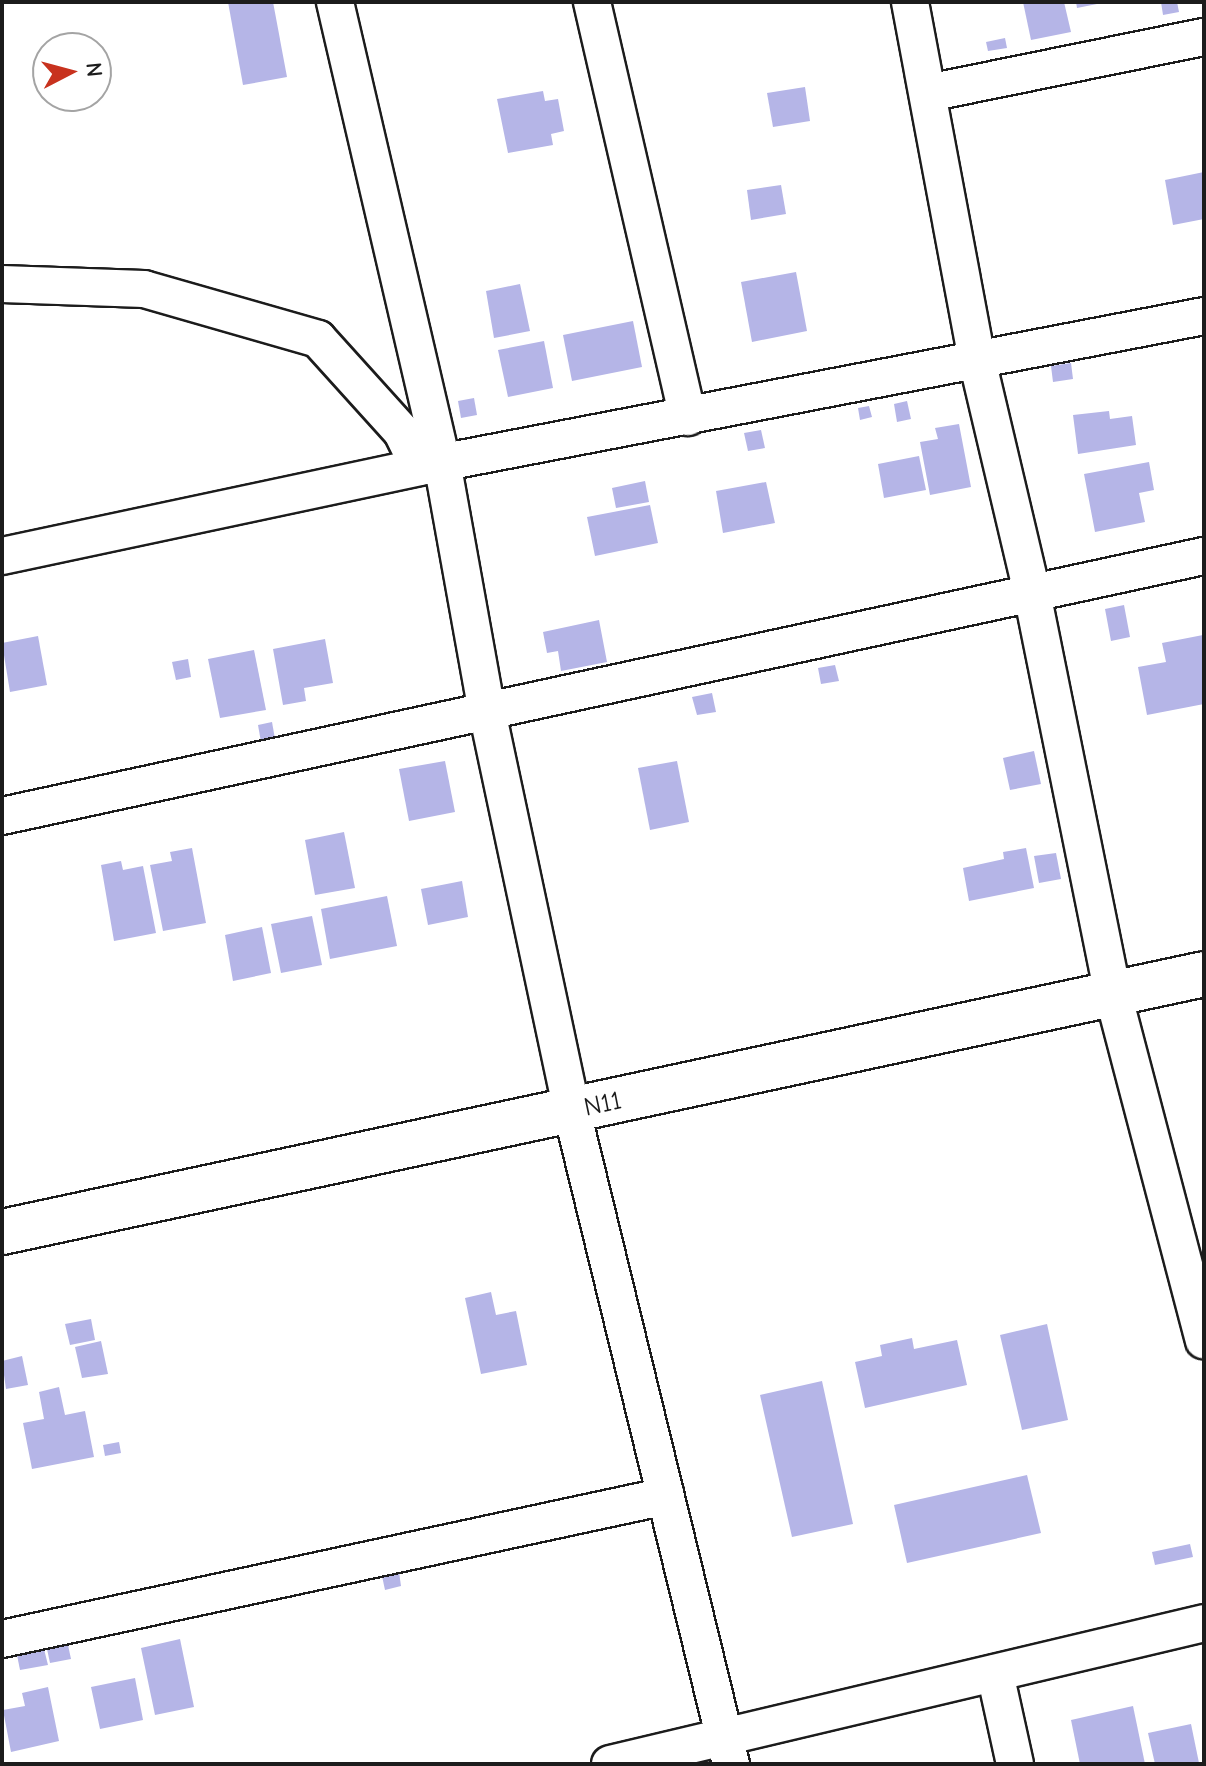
<!DOCTYPE html>
<style>
body{margin:0}
#map{position:relative;width:1206px;height:1766px;overflow:hidden;background:#fff;font-family:"Comic Neue",sans-serif}
div>[style]{position:absolute}
.building>*{inset:0;background:#b5b5e7}
.roads{filter:drop-shadow(2px 0 #1c1c1c) drop-shadow(-2px 0 #1c1c1c) drop-shadow(0 2px #1c1c1c) drop-shadow(0 -2px #1c1c1c)}
.minor>*{height:36px;margin:-18px;padding:0 18px;transform-origin:18px;border-radius:18px;background:#fff}
.primary>*{height:44px;margin:-22px;padding:0 22px;transform-origin:22px;border-radius:22px;background:#fff}
span{translate:-50% -50%;white-space:nowrap;text-align:center;line-height:1.15;-webkit-text-stroke:6px #fff;paint-order:stroke}
.street-label{font-size:26px;color:#1c1c1c}
.frame{position:absolute;inset:0;border:4px solid #1c1c1c;pointer-events:none}
.north{position:absolute;left:32px;top:32px;width:80px;height:80px;box-sizing:border-box;background:#fff;border:2px solid #a4a4a4;border-radius:50%;rotate:84deg;font-size:22px;font-weight:700;line-height:32px;text-align:center;color:#1c1c1c}
.north::after{content:'';display:block;margin:auto;width:28px;height:36px;background:#c8321e;clip-path:polygon(50% 0,100% 100%,50% 72%,0 100%)}
</style>
<div id="map">
<div class="building">
<div style="clip-path:polygon(228px 2px,273px 2px,287px 77px,243px 85px)"></div>
<div style="clip-path:polygon(1023px 2px,1064px 2px,1071px 32px,1031px 40px)"></div>
<div style="clip-path:polygon(1076px 2px,1102px 2px,1102px 3px,1077px 8px)"></div>
<div style="clip-path:polygon(1161px 2px,1177px 2px,1179px 12px,1163px 15px)"></div>
<div style="clip-path:polygon(1005px 38px,1007px 48px,988px 51px,986px 42px)"></div>
<div style="clip-path:polygon(805px 87px,810px 121px,773px 127px,767px 93px)"></div>
<div style="clip-path:polygon(543px 91px,545px 101px,558px 99px,564px 131px,551px 134px,553px 145px,508px 153px,497px 99px)"></div>
<div style="clip-path:polygon(1204px 172px,1204px 219px,1173px 225px,1165px 180px)"></div>
<div style="clip-path:polygon(781px 185px,786px 214px,751px 220px,747px 190px)"></div>
<div style="clip-path:polygon(796px 272px,807px 331px,752px 342px,741px 282px)"></div>
<div style="clip-path:polygon(520px 284px,530px 331px,494px 338px,486px 291px)"></div>
<div style="clip-path:polygon(633px 321px,642px 367px,572px 381px,563px 335px)"></div>
<div style="clip-path:polygon(544px 341px,553px 388px,508px 397px,498px 350px)"></div>
<div style="clip-path:polygon(1071px 363px,1073px 379px,1053px 382px,1051px 366px)"></div>
<div style="clip-path:polygon(474px 398px,477px 415px,461px 418px,458px 401px)"></div>
<div style="clip-path:polygon(907px 401px,911px 419px,897px 422px,894px 404px)"></div>
<div style="clip-path:polygon(869px 406px,872px 417px,860px 420px,858px 408px)"></div>
<div style="clip-path:polygon(1109px 411px,1110px 419px,1132px 416px,1136px 445px,1078px 454px,1073px 415px)"></div>
<div style="clip-path:polygon(959px 424px,971px 487px,930px 495px,920px 442px,938px 439px,935px 428px)"></div>
<div style="clip-path:polygon(761px 430px,765px 448px,748px 451px,744px 433px)"></div>
<div style="clip-path:polygon(919px 456px,926px 490px,884px 498px,878px 464px)"></div>
<div style="clip-path:polygon(1149px 462px,1154px 490px,1139px 493px,1145px 522px,1095px 532px,1084px 474px)"></div>
<div style="clip-path:polygon(645px 481px,649px 502px,616px 508px,612px 488px)"></div>
<div style="clip-path:polygon(766px 482px,775px 523px,723px 533px,716px 491px)"></div>
<div style="clip-path:polygon(650px 505px,658px 543px,595px 556px,587px 517px)"></div>
<div style="clip-path:polygon(1124px 605px,1130px 637px,1111px 641px,1105px 609px)"></div>
<div style="clip-path:polygon(599px 620px,607px 662px,561px 671px,558px 651px,547px 653px,543px 632px)"></div>
<div style="clip-path:polygon(1203px 635px,1204px 704px,1147px 715px,1138px 667px,1166px 662px,1162px 643px)"></div>
<div style="clip-path:polygon(38px 636px,47px 685px,10px 692px,2px 643px)"></div>
<div style="clip-path:polygon(325px 639px,333px 683px,304px 688px,306px 701px,283px 705px,273px 649px)"></div>
<div style="clip-path:polygon(254px 650px,266px 710px,220px 718px,208px 659px)"></div>
<div style="clip-path:polygon(188px 659px,191px 677px,176px 680px,172px 662px)"></div>
<div style="clip-path:polygon(835px 665px,839px 681px,821px 684px,818px 668px)"></div>
<div style="clip-path:polygon(712px 693px,716px 712px,697px 715px,692px 697px)"></div>
<div style="clip-path:polygon(272px 722px,275px 739px,261px 742px,258px 725px)"></div>
<div style="clip-path:polygon(1034px 751px,1041px 784px,1010px 790px,1003px 758px)"></div>
<div style="clip-path:polygon(445px 761px,455px 812px,409px 821px,399px 769px)"></div>
<div style="clip-path:polygon(677px 761px,689px 822px,650px 830px,638px 768px)"></div>
<div style="clip-path:polygon(344px 832px,355px 888px,315px 895px,305px 840px)"></div>
<div style="clip-path:polygon(192px 848px,206px 923px,163px 931px,150px 865px,172px 861px,170px 852px)"></div>
<div style="clip-path:polygon(1026px 848px,1034px 888px,969px 901px,963px 868px,1004px 859px,1003px 852px)"></div>
<div style="clip-path:polygon(1056px 853px,1061px 879px,1039px 883px,1034px 856px)"></div>
<div style="clip-path:polygon(121px 861px,123px 870px,143px 866px,156px 933px,114px 941px,101px 865px)"></div>
<div style="clip-path:polygon(462px 881px,468px 917px,428px 925px,421px 889px)"></div>
<div style="clip-path:polygon(387px 896px,397px 946px,330px 959px,321px 909px)"></div>
<div style="clip-path:polygon(312px 916px,322px 965px,281px 973px,271px 924px)"></div>
<div style="clip-path:polygon(262px 927px,271px 973px,233px 981px,225px 935px)"></div>
<div style="clip-path:polygon(491px 1292px,496px 1315px,516px 1311px,527px 1365px,481px 1374px,465px 1298px)"></div>
<div style="clip-path:polygon(91px 1319px,95px 1340px,70px 1345px,65px 1324px)"></div>
<div style="clip-path:polygon(1047px 1324px,1068px 1420px,1022px 1430px,1000px 1335px)"></div>
<div style="clip-path:polygon(912px 1338px,914px 1349px,957px 1340px,967px 1385px,865px 1408px,855px 1362px,882px 1356px,880px 1345px)"></div>
<div style="clip-path:polygon(101px 1341px,108px 1374px,82px 1378px,75px 1347px)"></div>
<div style="clip-path:polygon(22px 1356px,28px 1385px,6px 1389px,2px 1361px)"></div>
<div style="clip-path:polygon(822px 1381px,853px 1524px,792px 1537px,760px 1395px)"></div>
<div style="clip-path:polygon(59px 1387px,65px 1415px,85px 1411px,94px 1457px,32px 1469px,23px 1423px,44px 1419px,39px 1392px)"></div>
<div style="clip-path:polygon(119px 1442px,121px 1453px,105px 1456px,103px 1445px)"></div>
<div style="clip-path:polygon(1027px 1475px,1041px 1533px,907px 1563px,894px 1505px)"></div>
<div style="clip-path:polygon(1190px 1544px,1193px 1557px,1155px 1565px,1152px 1552px)"></div>
<div style="clip-path:polygon(399px 1572px,401px 1586px,385px 1590px,382px 1576px)"></div>
<div style="clip-path:polygon(180px 1639px,194px 1707px,155px 1715px,141px 1648px)"></div>
<div style="clip-path:polygon(68px 1645px,71px 1659px,50px 1663px,47px 1649px)"></div>
<div style="clip-path:polygon(44px 1649px,48px 1665px,20px 1670px,17px 1655px)"></div>
<div style="clip-path:polygon(135px 1678px,143px 1720px,100px 1729px,91px 1687px)"></div>
<div style="clip-path:polygon(48px 1687px,59px 1741px,11px 1752px,3px 1710px,25px 1706px,22px 1693px)"></div>
<div style="clip-path:polygon(1133px 1706px,1145px 1764px,1080px 1764px,1071px 1720px)"></div>
<div style="clip-path:polygon(1191px 1724px,1199px 1763px,1155px 1764px,1148px 1733px)"></div>
</div>
<div class="roads">
<div class="minor">
<div style="left:335px;top:2px;width:472px;rotate:76.9deg"></div>
<div style="left:442px;top:462px;width:253px;rotate:79.8deg"></div>
<div style="left:487px;top:711px;width:410px;rotate:78deg"></div>
<div style="left:572px;top:1112px;width:671px;rotate:76.3deg"></div>
<div style="left:592px;top:2px;width:426px;rotate:77deg"></div>
<div style="left:910px;top:2px;width:368px;rotate:79.4deg"></div>
<div style="left:978px;top:364px;width:235px;rotate:76.7deg"></div>
<div style="left:1032px;top:593px;width:409px;rotate:78.6deg"></div>
<div style="left:1113px;top:994px;width:358px;rotate:75.3deg"></div>
<div style="left:928px;top:93px;width:282px;rotate:-11.5deg"></div>
<div style="left:2px;top:284px;width:142px;rotate:2deg"></div>
<div style="left:144px;top:289px;width:181px;rotate:16deg"></div>
<div style="left:318px;top:339px;width:125px;rotate:47.9deg"></div>
<div style="left:402px;top:432px;width:39px;rotate:64deg"></div>
<div style="left:2px;top:556px;width:426px;rotate:-12deg"></div>
<div style="left:419px;top:467px;width:799px;rotate:-10.89deg"></div>
<div style="left:2px;top:816px;width:1230px;rotate:-12.21deg"></div>
<div style="left:2px;top:1639px;width:679px;rotate:-12.15deg"></div>
<div style="left:995px;top:1673px;width:93px;rotate:77.6deg"></div>
<div style="left:610px;top:1764px;width:611px;rotate:-13.35deg"></div>
</div>
<div class="primary">
<div style="left:2px;top:1232px;width:1229px;rotate:-12.11deg"></div>
</div>
</div>
<div class="street-label">
<span style="left:603px;top:1105px;rotate:-12deg">N11</span>
</div>
<div class="frame"></div>
<div class="north">N</div>
</div>
